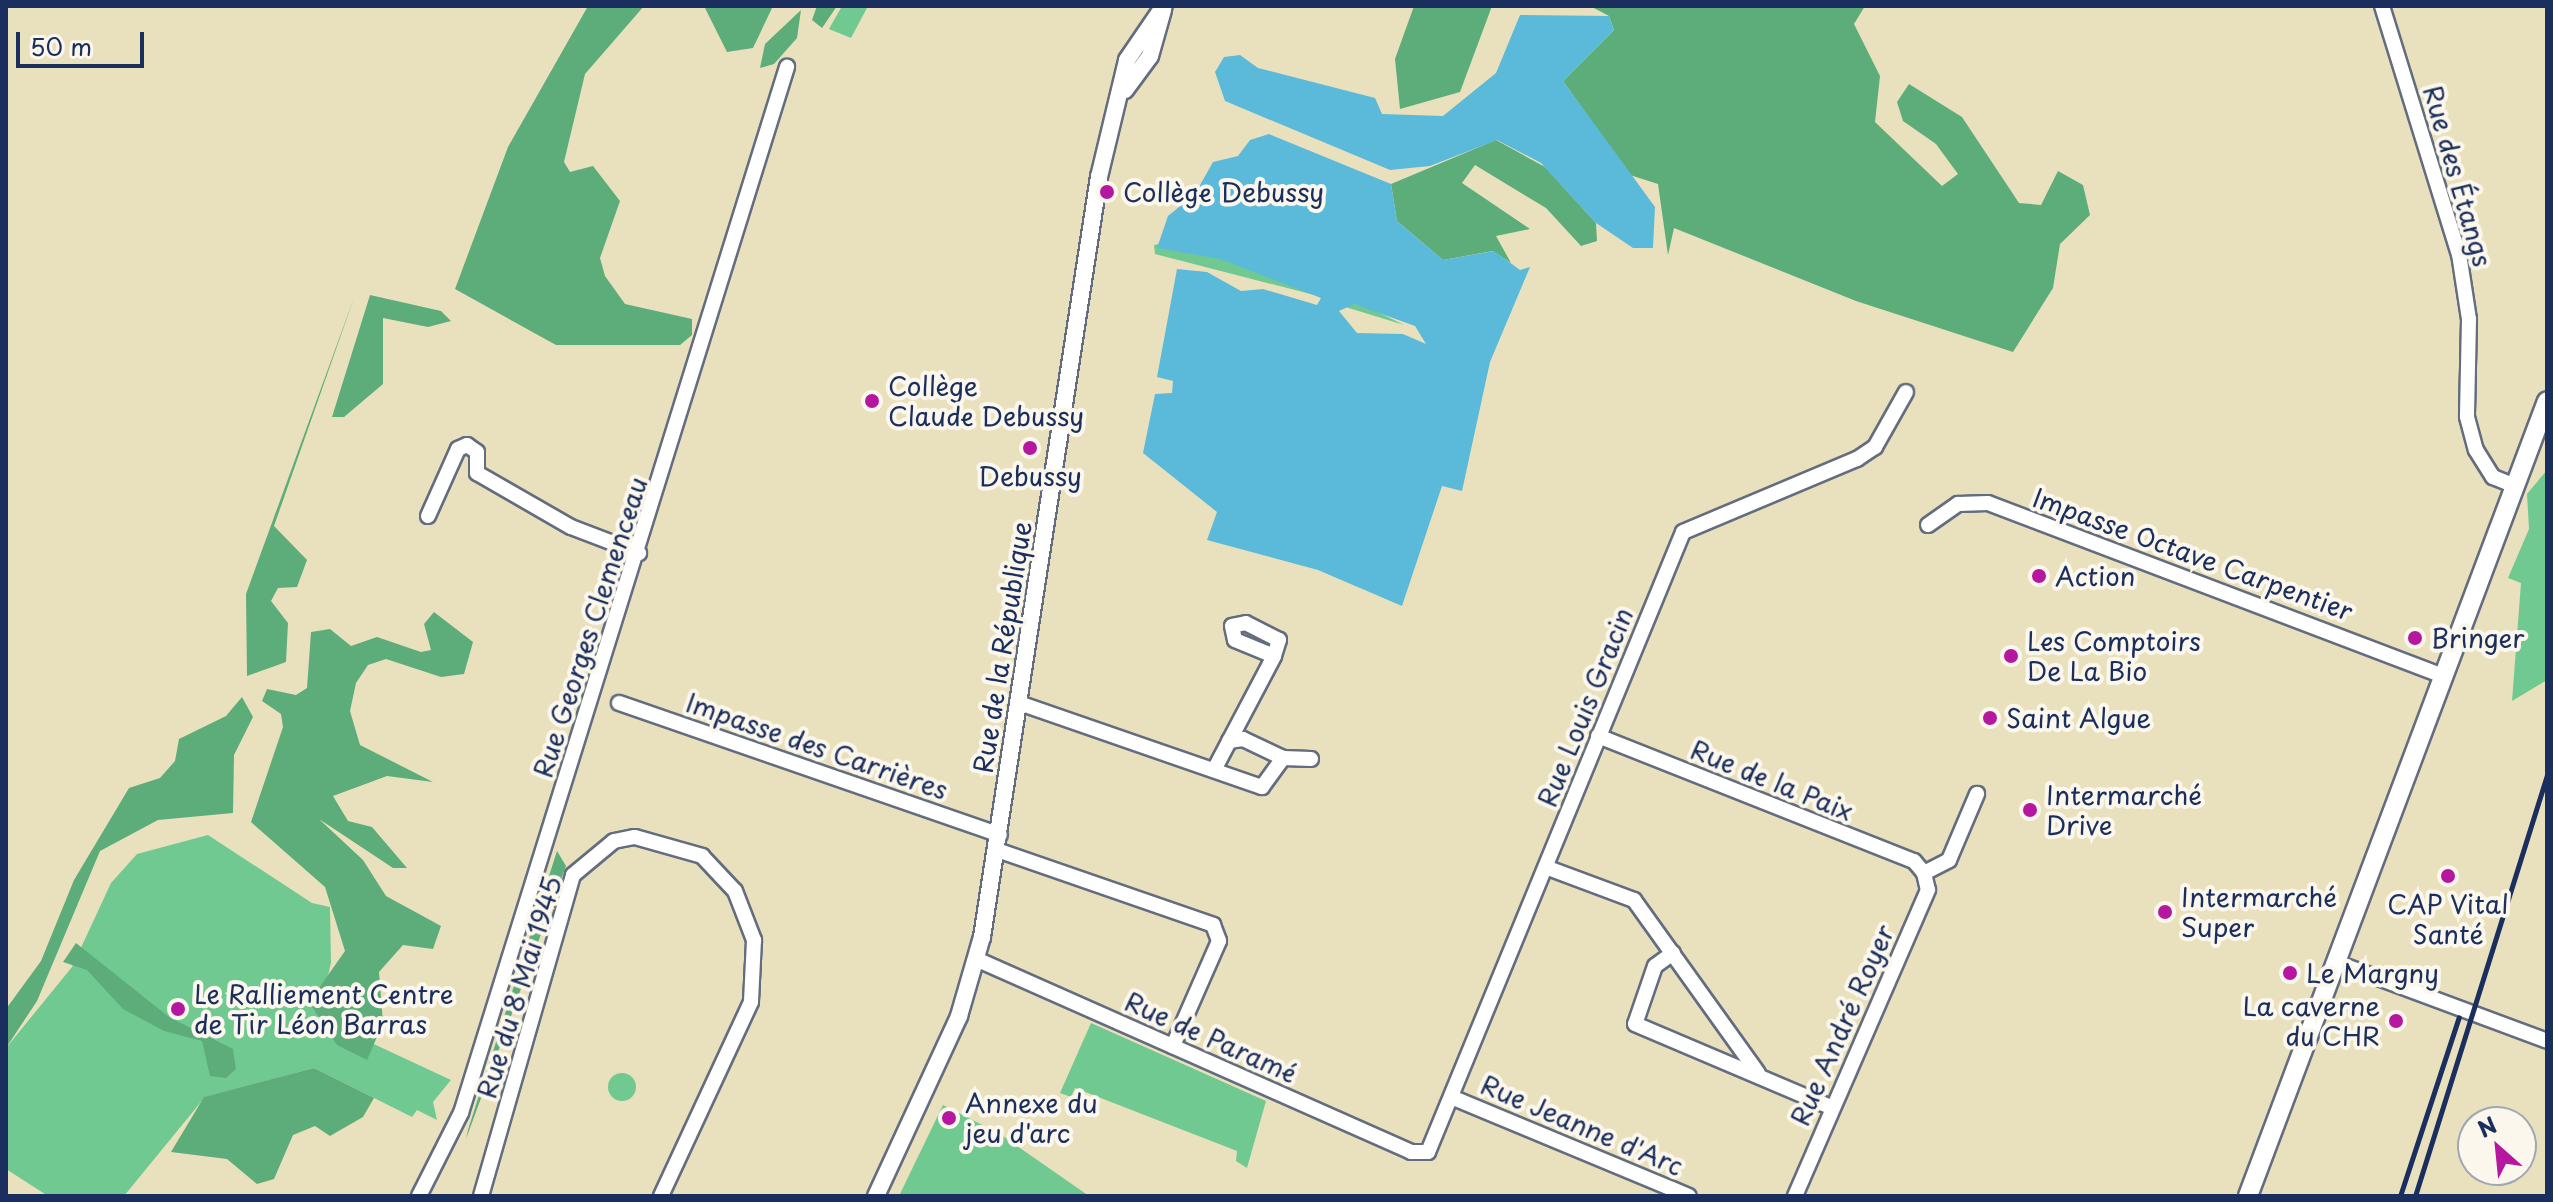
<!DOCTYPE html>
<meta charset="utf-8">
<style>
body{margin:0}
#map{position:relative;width:2553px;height:1202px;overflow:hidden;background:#e9e1bd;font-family:"Playpen Sans",sans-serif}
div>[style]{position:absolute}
.green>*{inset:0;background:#70c990}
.round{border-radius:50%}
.forest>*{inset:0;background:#5cad7a}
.water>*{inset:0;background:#5bbada}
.roads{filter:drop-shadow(2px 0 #636d7f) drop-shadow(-2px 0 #636d7f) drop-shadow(0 2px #636d7f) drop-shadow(0 -2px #636d7f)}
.minor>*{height:14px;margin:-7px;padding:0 7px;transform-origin:7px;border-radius:7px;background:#fff}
.tertiary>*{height:16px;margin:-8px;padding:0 8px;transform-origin:8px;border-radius:8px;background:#fff}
.secondary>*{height:18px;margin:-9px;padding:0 9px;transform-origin:9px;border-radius:9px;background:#fff}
.rail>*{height:5px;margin:-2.5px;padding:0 2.5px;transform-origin:2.5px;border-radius:2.5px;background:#1b2f5e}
.dots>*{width:22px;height:22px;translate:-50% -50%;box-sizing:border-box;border:4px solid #fbf7ec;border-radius:50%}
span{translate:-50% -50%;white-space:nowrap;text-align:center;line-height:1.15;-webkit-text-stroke:8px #fbf7ec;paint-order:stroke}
.street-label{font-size:26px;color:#1b2f5e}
.poi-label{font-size:26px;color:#1b2f5e}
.left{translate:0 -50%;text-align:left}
.right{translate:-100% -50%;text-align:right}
.frame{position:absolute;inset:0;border:8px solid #1b2f5e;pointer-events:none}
.north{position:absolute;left:2457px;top:1106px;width:80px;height:80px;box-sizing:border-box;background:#fbf7ec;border:2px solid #a1a7b3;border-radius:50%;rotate:333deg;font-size:22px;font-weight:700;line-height:32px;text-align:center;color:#1b2f5e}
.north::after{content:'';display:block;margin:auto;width:28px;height:36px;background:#b5179e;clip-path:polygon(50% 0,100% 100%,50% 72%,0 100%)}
.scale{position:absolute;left:16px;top:32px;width:128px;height:36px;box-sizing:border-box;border:4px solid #1b2f5e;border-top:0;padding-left:10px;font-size:24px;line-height:28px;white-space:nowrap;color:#1b2f5e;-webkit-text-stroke:6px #fbf7ec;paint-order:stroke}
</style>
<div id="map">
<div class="green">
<div style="clip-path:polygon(842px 6px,868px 6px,851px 38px,829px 29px)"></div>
<div style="clip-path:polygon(1164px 243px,1224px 256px,1322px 297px,1155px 254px,1154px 245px)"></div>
<div style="clip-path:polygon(1354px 304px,1376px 311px,1404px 325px,1339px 305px)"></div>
<div style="clip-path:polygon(2547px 470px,2547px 680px,2512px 701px,2521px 583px,2508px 578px,2529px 529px,2527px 494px)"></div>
<div style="clip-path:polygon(208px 835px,312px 903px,330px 907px,331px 963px,318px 1018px,451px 1080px,433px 1102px,437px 1120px,417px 1110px,412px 1117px,314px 1068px,205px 1097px,124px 1196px,48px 1196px,6px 1169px,6px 1048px,72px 967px,111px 883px,137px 854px)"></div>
<div style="clip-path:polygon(1091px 1023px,1266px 1101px,1247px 1168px,1236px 1161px,1237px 1151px,1075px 1088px,1071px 1097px,1060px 1093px)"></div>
<div class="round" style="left:608px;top:1073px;width:28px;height:28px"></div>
<div style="clip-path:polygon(943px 1105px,1000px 1134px,1089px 1196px,899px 1196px)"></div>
</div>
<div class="forest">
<div style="clip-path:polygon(588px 6px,644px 6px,585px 74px,564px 162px,570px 172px,593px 166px,620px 201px,600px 258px,605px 276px,625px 304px,692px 319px,692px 335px,680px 345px,556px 345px,455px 289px,508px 147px)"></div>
<div style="clip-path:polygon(773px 6px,753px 48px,727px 52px,705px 8px)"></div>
<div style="clip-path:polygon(817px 6px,837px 6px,822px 28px,812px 20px)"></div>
<div style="clip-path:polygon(1414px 6px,1492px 6px,1460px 92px,1400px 109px,1395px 59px)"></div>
<div style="clip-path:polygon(1590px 6px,1865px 6px,1854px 24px,1880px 76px,1875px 122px,1942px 186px,1958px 174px,1936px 144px,1903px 121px,1897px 102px,1909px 84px,1962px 117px,2019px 203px,2041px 205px,2058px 171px,2083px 185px,2090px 215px,2060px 244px,2053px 288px,2013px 352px,1856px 301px,1674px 228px,1668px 255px,1658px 184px,1630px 175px,1563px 81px,1614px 30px,1609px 16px)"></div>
<div style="clip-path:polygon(801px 10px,797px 38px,774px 64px,760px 68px,765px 44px)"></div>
<div style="clip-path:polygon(1496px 140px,1545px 167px,1596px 223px,1597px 241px,1581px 246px,1546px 208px,1475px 165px,1462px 183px,1530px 229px,1496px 236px,1511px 263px,1493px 251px,1443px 260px,1397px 221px,1391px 184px)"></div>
<div style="clip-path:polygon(355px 295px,274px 526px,307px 560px,297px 587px,278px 588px,271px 601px,288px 623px,286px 662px,247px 676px,246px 594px)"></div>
<div style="clip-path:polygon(370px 295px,441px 311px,451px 321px,428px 327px,383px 318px,383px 384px,344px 417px,332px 417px)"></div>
<div style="clip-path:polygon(434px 612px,473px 642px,464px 674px,441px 677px,386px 659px,368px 665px,356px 683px,350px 711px,360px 745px,433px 782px,387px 776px,333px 796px,348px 821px,372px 827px,407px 868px,393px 868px,319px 819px,363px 860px,386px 896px,441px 926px,433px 949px,403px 945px,379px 972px,383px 1023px,367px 1060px,337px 1045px,309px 1002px,345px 951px,325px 887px,251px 822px,283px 727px,281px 714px,262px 701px,267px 689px,296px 695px,307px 688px,311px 632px,330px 629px,351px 646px,377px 637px,421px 652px,431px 650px,424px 624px)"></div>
<div style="clip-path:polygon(242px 697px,253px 717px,234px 755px,233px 813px,158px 820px,100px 851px,37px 1001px,6px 1048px,6px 1009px,41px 961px,74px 880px,129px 788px,160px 778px,175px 761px,179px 739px,226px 716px)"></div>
<div style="clip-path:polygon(557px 851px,566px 866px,466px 1139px,468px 1130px)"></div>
<div style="clip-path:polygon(76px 943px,169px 1017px,233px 1049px,236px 1069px,226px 1078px,210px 1076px,202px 1041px,164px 1031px,123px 1009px,87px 970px,63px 962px)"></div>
<div style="clip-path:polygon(314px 1068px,374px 1098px,363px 1117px,330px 1136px,315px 1126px,293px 1135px,274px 1179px,257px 1184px,227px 1159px,171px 1152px,204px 1097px)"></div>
</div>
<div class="water">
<div style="clip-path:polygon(1520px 15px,1609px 16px,1614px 30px,1563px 81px,1655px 207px,1653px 248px,1633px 248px,1596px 223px,1541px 163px,1497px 140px,1430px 166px,1390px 170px,1225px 101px,1215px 72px,1224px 57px,1240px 55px,1258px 68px,1375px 98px,1382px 114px,1443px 116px,1496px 73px)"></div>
<div style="clip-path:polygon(evenodd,1269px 134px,1391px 184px,1397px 221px,1443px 260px,1494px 251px,1520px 270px,1530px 267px,1490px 362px,1462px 491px,1442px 486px,1402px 606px,1318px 570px,1207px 540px,1217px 512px,1143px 453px,1155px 394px,1172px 393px,1173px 381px,1157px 377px,1177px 269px,1207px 272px,1241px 291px,1263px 289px,1317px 305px,1321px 298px,1220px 259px,1157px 248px,1168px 216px,1195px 194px,1213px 162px,1238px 156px,1250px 140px,1269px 134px,1354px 304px,1415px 326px,1426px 344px,1403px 334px,1357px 333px,1339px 311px,1354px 304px)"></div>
</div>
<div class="roads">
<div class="minor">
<div style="left:2382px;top:6px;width:260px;rotate:72.8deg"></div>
<div style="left:2459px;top:254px;width:66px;rotate:81.3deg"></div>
<div style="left:2469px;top:319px;width:98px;rotate:91.2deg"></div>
<div style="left:2467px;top:417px;width:34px;rotate:75deg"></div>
<div style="left:2476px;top:450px;width:32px;rotate:58deg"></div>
<div style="left:2493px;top:477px;width:24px;rotate:22deg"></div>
<div style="left:428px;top:516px;width:73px;rotate:-65.9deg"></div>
<div style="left:458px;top:449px;width:10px;rotate:-24deg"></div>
<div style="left:467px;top:445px;width:12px;rotate:35deg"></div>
<div style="left:477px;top:452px;width:21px;rotate:90deg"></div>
<div style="left:477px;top:473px;width:108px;rotate:29.9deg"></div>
<div style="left:571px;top:527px;width:73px;rotate:20.9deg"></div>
<div style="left:1928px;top:525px;width:37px;rotate:-35deg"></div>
<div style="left:1958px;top:504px;width:30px;rotate:-2deg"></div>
<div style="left:1988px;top:503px;width:487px;rotate:20.8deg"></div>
<div style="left:619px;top:703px;width:403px;rotate:19.1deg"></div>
<div style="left:1022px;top:704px;width:254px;rotate:19.1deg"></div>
<div style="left:1262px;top:787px;width:36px;rotate:-54deg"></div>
<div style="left:1283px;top:758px;width:28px;rotate:2deg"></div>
<div style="left:1598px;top:736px;width:340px;rotate:21.6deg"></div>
<div style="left:1914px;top:861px;width:16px;rotate:50deg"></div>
<div style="left:1924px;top:873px;width:17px;rotate:77deg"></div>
<div style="left:1928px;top:890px;width:334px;rotate:113.5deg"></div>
<div style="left:1229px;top:741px;width:14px;rotate:-8deg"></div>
<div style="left:1243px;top:739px;width:44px;rotate:25.4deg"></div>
<div style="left:1214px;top:770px;width:129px;rotate:-62.2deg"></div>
<div style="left:1274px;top:656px;width:17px;rotate:-73deg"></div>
<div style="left:1279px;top:640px;width:37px;rotate:-153deg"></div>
<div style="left:1246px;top:623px;width:14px;rotate:168deg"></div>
<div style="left:1232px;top:626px;width:14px;rotate:78deg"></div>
<div style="left:1235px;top:640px;width:42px;rotate:22.3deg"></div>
<div style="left:997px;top:850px;width:229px;rotate:19.1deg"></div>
<div style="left:1213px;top:925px;width:17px;rotate:69deg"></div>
<div style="left:1219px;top:941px;width:115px;rotate:113.7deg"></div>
<div style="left:1548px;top:868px;width:92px;rotate:20.4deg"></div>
<div style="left:1634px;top:900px;width:213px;rotate:54.4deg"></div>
<div style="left:1924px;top:873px;width:28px;rotate:-27deg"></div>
<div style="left:1949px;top:860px;width:72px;rotate:-67deg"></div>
<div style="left:1673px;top:953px;width:22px;rotate:144deg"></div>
<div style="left:1655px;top:966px;width:61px;rotate:109deg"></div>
<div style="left:1635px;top:1024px;width:213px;rotate:23deg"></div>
<div style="left:976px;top:959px;width:476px;rotate:23.9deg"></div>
<div style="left:1411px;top:1152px;width:17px"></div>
<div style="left:1428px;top:1152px;width:670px;rotate:-67.64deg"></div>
<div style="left:1683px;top:532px;width:189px;rotate:-22.8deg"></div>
<div style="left:1857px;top:459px;width:22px;rotate:-34deg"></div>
<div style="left:1875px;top:447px;width:63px;rotate:-60.6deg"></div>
<div style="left:2335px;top:962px;width:226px;rotate:20.4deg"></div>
<div style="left:1456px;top:1099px;width:252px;rotate:22.6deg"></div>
<div style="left:419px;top:1196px;width:93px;rotate:-63.2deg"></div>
<div style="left:461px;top:1113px;width:1096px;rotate:-72.69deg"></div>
<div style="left:481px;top:1196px;width:334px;rotate:-74deg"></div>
<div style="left:573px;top:875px;width:53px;rotate:-39.7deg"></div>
<div style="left:614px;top:841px;width:21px;rotate:-11deg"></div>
<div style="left:635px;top:837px;width:70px;rotate:15.8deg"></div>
<div style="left:702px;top:856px;width:48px;rotate:46.7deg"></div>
<div style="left:735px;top:891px;width:53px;rotate:68.8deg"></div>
<div style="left:754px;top:940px;width:62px;rotate:92.8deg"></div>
<div style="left:751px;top:1002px;width:214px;rotate:114.9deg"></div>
</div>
<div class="tertiary">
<div style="left:1125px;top:90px;width:42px;rotate:-53.7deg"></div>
<div style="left:1150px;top:56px;width:48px;rotate:-74.2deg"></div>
<div style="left:876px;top:1196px;width:198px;rotate:-65.2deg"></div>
<div style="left:959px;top:1016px;width:82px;rotate:-73.8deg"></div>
<div style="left:982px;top:937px;width:769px;rotate:-81.25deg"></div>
<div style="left:1099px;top:177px;width:120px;rotate:-76.5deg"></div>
<div style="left:1127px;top:60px;width:65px;rotate:-55.6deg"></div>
</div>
<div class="secondary">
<div style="left:2248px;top:1196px;width:849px;rotate:-69.39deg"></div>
</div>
</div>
<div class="rail">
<div style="left:2400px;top:1196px;width:188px;rotate:-71.8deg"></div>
<div style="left:2415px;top:1196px;width:441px;rotate:-72.6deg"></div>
</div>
<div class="dots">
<div style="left:1107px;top:192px;background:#b5179e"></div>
<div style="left:872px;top:401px;background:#b5179e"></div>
<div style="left:1030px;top:448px;background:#b5179e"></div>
<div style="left:2039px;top:576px;background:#b5179e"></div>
<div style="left:2415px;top:638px;background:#b5179e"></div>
<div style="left:2011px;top:656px;background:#b5179e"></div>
<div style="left:1990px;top:718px;background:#b5179e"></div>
<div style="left:2030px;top:810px;background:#b5179e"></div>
<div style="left:2448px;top:876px;background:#b5179e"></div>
<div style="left:2165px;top:912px;background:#b5179e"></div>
<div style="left:2290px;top:973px;background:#b5179e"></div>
<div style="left:178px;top:1009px;background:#b5179e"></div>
<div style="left:2396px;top:1021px;background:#b5179e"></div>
<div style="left:949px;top:1118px;background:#b5179e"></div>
</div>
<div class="street-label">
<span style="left:2458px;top:176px;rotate:74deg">Rue des Étangs</span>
<span style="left:2193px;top:554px;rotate:20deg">Impasse Octave Carpentier</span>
<span style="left:590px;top:627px;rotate:-72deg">Rue Georges Clemenceau</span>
<span style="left:1002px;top:647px;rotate:-81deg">Rue de la République</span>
<span style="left:1585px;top:707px;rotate:-68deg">Rue Louis Gracin</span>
<span style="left:817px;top:746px;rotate:19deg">Impasse des Carrières</span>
<span style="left:1772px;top:780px;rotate:22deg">Rue de la Paix</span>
<span style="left:519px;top:987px;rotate:-73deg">Rue du 8 Mai 1945</span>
<span style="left:1842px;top:1025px;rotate:-66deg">Rue André Royer</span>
<span style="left:1211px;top:1037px;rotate:24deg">Rue de Paramé</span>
<span style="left:1582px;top:1125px;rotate:23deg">Rue Jeanne d'Arc</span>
</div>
<div class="poi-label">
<span class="left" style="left:1123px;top:192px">Collège Debussy</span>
<span class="left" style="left:888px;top:401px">Collège<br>Claude Debussy</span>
<span style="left:1030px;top:476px">Debussy</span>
<span class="left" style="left:2055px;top:576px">Action</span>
<span class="left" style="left:2431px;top:638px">Bringer</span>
<span class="left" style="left:2027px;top:656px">Les Comptoirs<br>De La Bio</span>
<span class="left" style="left:2006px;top:718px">Saint Algue</span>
<span class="left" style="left:2046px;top:810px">Intermarché<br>Drive</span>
<span class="left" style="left:2181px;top:912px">Intermarché<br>Super</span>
<span style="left:2448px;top:919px">CAP Vital<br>Santé</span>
<span class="left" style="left:2306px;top:973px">Le Margny</span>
<span class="left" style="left:194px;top:1009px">Le Ralliement Centre<br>de Tir Léon Barras</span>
<span class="right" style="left:2380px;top:1021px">La caverne<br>du CHR</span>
<span class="left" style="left:965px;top:1118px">Annexe du<br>jeu d'arc</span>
</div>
<div class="frame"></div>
<div class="north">N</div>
<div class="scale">50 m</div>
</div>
